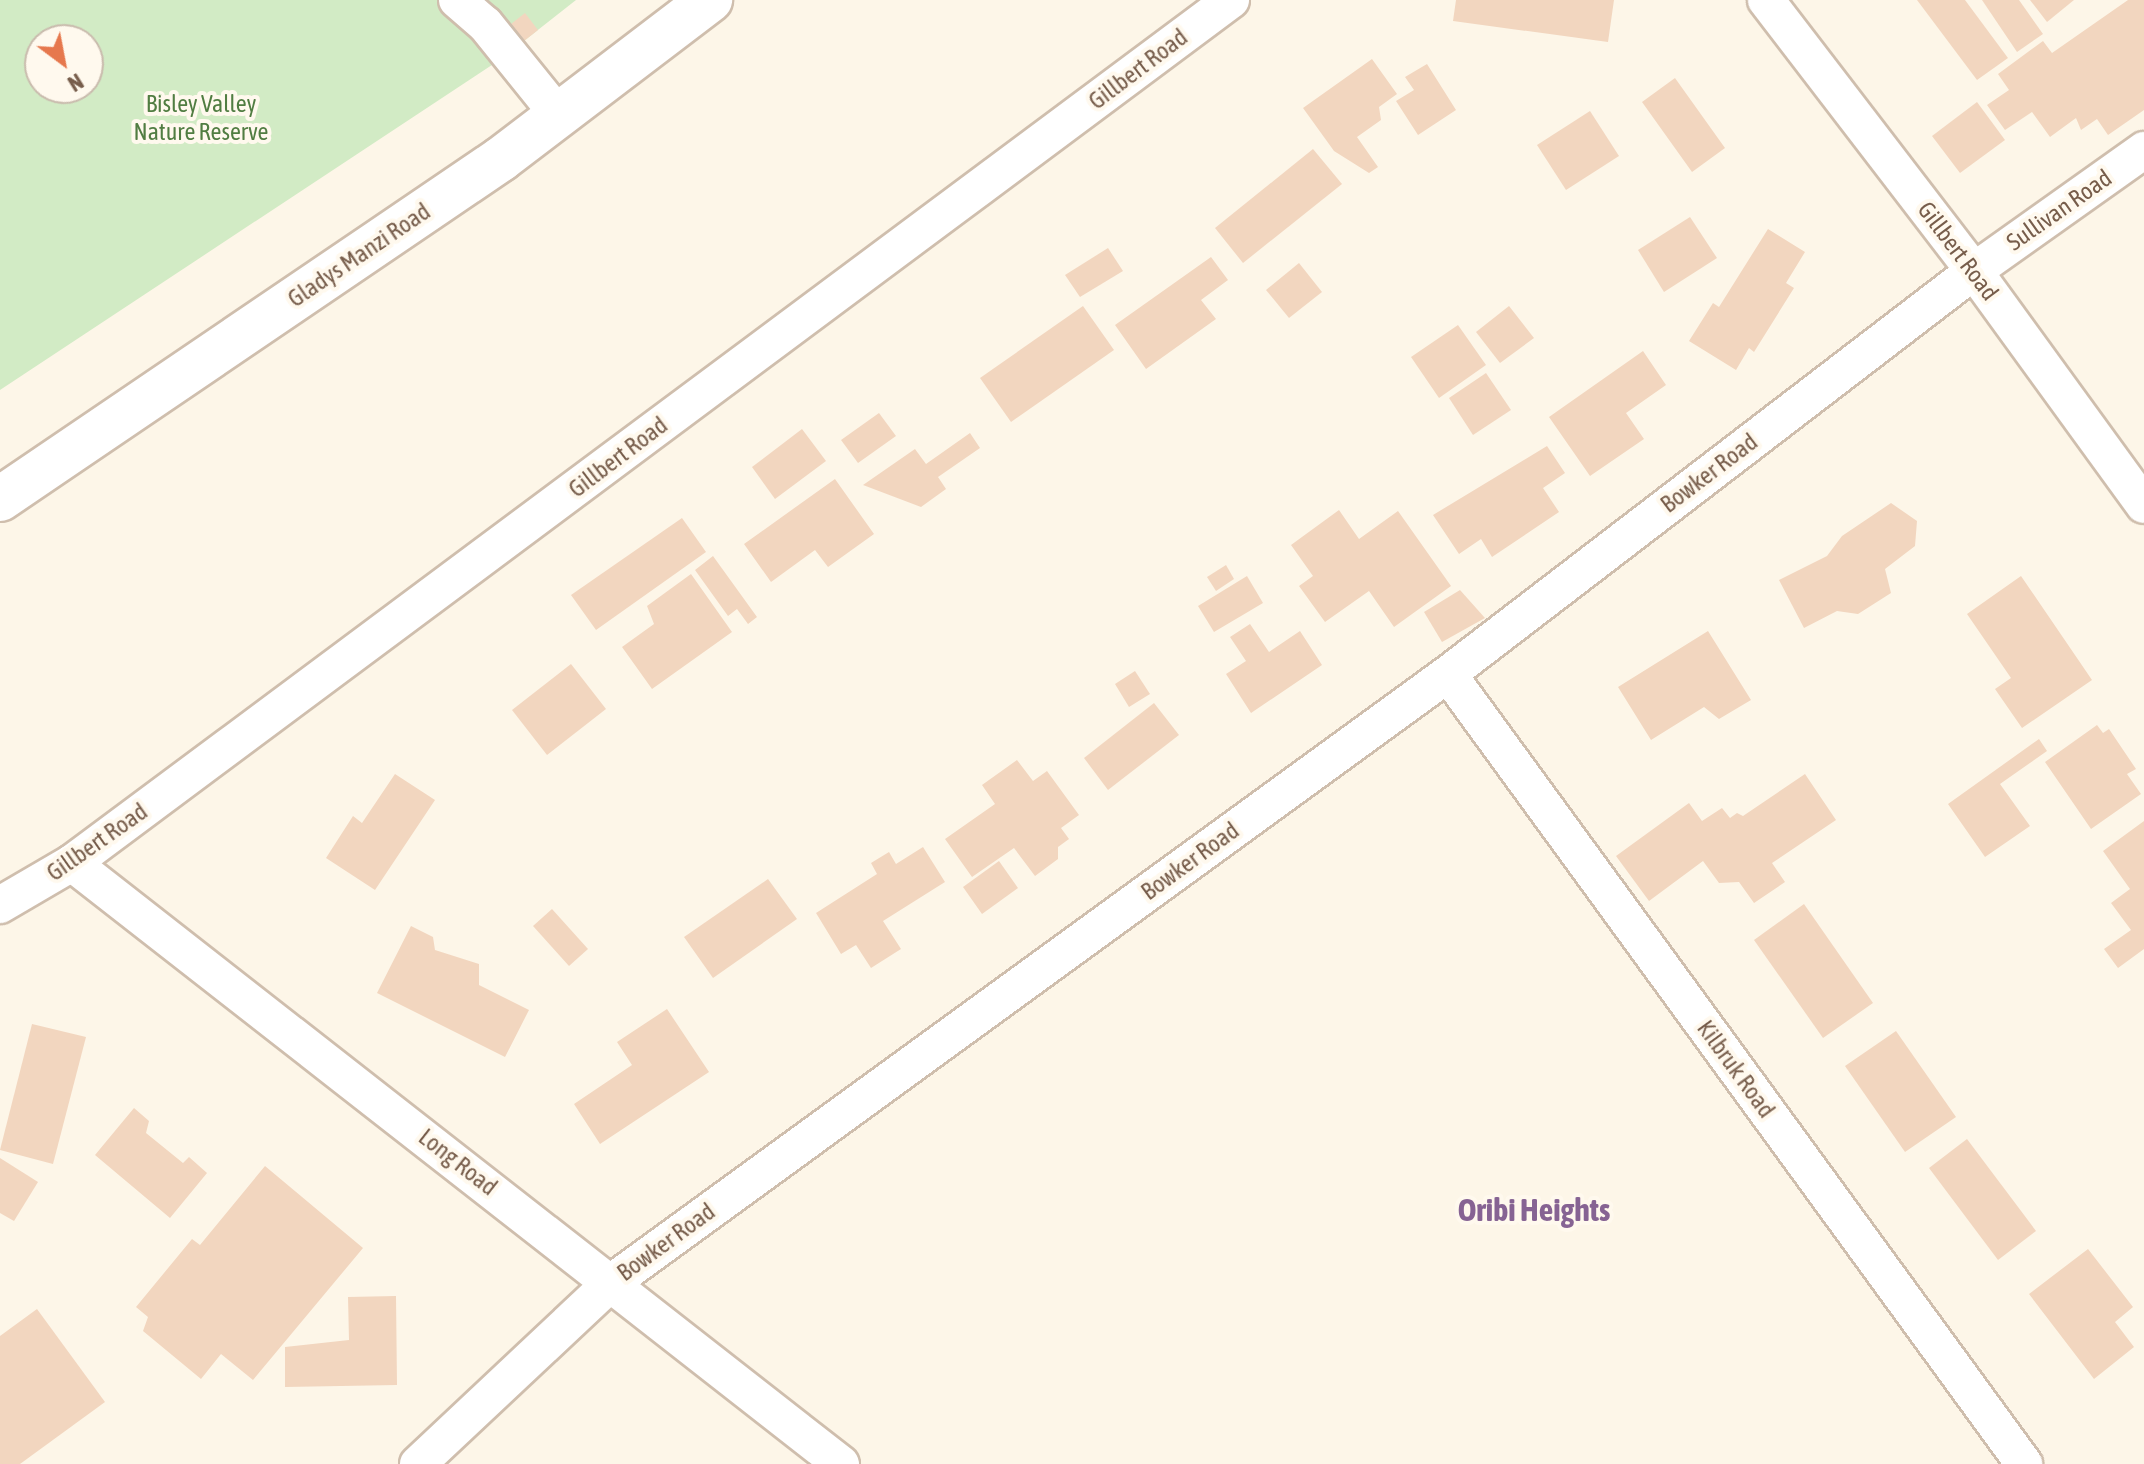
<!DOCTYPE html>
<style>
body{margin:0}
#map{position:relative;width:2144px;height:1464px;overflow:hidden;background:#fdf6e8;font-family:"Asap Condensed",sans-serif}
div>[style]{position:absolute}
.green>*{inset:0;background:#d2ebc5}
.building>*{inset:0;background:#f2d6bf}
.roads{filter:drop-shadow(2px 0 #cfbead) drop-shadow(-2px 0 #cfbead) drop-shadow(0 2px #cfbead) drop-shadow(0 -2px #cfbead)}
.minor>*{height:36px;margin:-18px;padding:0 18px;transform-origin:18px;border-radius:18px;background:#fff}
.secondary>*{height:44px;margin:-22px;padding:0 22px;transform-origin:22px;border-radius:22px;background:#fff}
span{translate:-50% -50%;white-space:nowrap;text-align:center;line-height:1.15;-webkit-text-stroke:8px #fff9ee;paint-order:stroke}
.street-label{font-size:24px;color:#775d4b}
.park-label{font-size:24px;color:#517d42}
.district-label{font-size:32px;color:#866393;font-weight:700}
.north{position:absolute;left:24px;top:24px;width:80px;height:80px;box-sizing:border-box;background:#fff9ee;border:2px solid #c9bbad;border-radius:50%;rotate:148deg;font-size:22px;font-weight:700;line-height:32px;text-align:center;color:#775d4b}
.north::after{content:'';display:block;margin:auto;width:28px;height:36px;background:#e6784d;clip-path:polygon(50% 0,100% 100%,50% 72%,0 100%)}
</style>
<div id="map">
<div class="green">
<div style="clip-path:polygon(evenodd,0 0,576px 0,501px 59px,0 390px,0 0,40px 40px,88px 40px,88px 88px,40px 88px,40px 40px)"></div>
</div>
<div class="building">
<div style="clip-path:polygon(1456px 0,1614px 0,1608px 42px,1453px 21px)"></div>
<div style="clip-path:polygon(1917px 0,1965px 0,2008px 58px,1977px 80px)"></div>
<div style="clip-path:polygon(1982px 0,2019px 0,2043px 34px,2017px 52px)"></div>
<div style="clip-path:polygon(2030px 0,2074px 0,2047px 22px)"></div>
<div style="clip-path:polygon(2128px 0,2144px 0,2144px 110px,2108px 135px,2097px 119px,2081px 130px,2076px 118px,2050px 137px,2032px 112px,2005px 130px,1987px 105px,2009px 90px,1998px 74px,2043px 41px,2052px 53px)"></div>
<div style="clip-path:polygon(525px 13px,538px 30px,524px 41px,511px 24px)"></div>
<div style="clip-path:polygon(1372px 59px,1397px 94px,1379px 107px,1381px 120px,1357px 137px,1378px 167px,1369px 173px,1334px 151px,1303px 108px)"></div>
<div style="clip-path:polygon(1427px 64px,1456px 110px,1418px 135px,1396px 101px,1414px 90px,1405px 77px)"></div>
<div style="clip-path:polygon(1675px 78px,1725px 148px,1692px 172px,1642px 102px)"></div>
<div style="clip-path:polygon(1977px 102px,2005px 140px,1960px 173px,1932px 136px)"></div>
<div style="clip-path:polygon(1590px 111px,1619px 156px,1566px 190px,1537px 145px)"></div>
<div style="clip-path:polygon(1313px 149px,1342px 184px,1243px 263px,1215px 228px)"></div>
<div style="clip-path:polygon(1690px 217px,1717px 258px,1664px 292px,1638px 250px)"></div>
<div style="clip-path:polygon(1768px 229px,1805px 252px,1786px 283px,1794px 288px,1754px 352px,1749px 348px,1736px 370px,1689px 341px,1713px 303px,1719px 307px)"></div>
<div style="clip-path:polygon(1108px 248px,1123px 271px,1080px 297px,1065px 275px)"></div>
<div style="clip-path:polygon(1211px 257px,1228px 280px,1201px 300px,1216px 319px,1146px 369px,1115px 325px)"></div>
<div style="clip-path:polygon(1299px 263px,1322px 292px,1289px 318px,1266px 290px)"></div>
<div style="clip-path:polygon(1083px 306px,1114px 350px,1011px 422px,980px 378px)"></div>
<div style="clip-path:polygon(1509px 306px,1534px 338px,1500px 363px,1476px 332px)"></div>
<div style="clip-path:polygon(1458px 325px,1486px 365px,1439px 398px,1411px 357px)"></div>
<div style="clip-path:polygon(1643px 351px,1666px 385px,1626px 413px,1644px 439px,1590px 476px,1549px 417px)"></div>
<div style="clip-path:polygon(1486px 373px,1511px 410px,1473px 435px,1449px 398px)"></div>
<div style="clip-path:polygon(879px 413px,896px 436px,858px 463px,841px 440px)"></div>
<div style="clip-path:polygon(802px 429px,826px 461px,775px 499px,752px 467px)"></div>
<div style="clip-path:polygon(970px 433px,980px 448px,938px 477px,946px 489px,921px 507px,863px 485px,915px 449px,926px 464px)"></div>
<div style="clip-path:polygon(1547px 446px,1565px 473px,1543px 488px,1559px 512px,1492px 557px,1481px 539px,1459px 554px,1433px 515px)"></div>
<div style="clip-path:polygon(835px 479px,874px 534px,828px 567px,815px 550px,771px 582px,744px 544px)"></div>
<div style="clip-path:polygon(1891px 503px,1917px 521px,1915px 546px,1885px 569px,1891px 593px,1858px 614px,1837px 611px,1804px 628px,1779px 580px,1827px 556px,1842px 536px)"></div>
<div style="clip-path:polygon(1339px 510px,1359px 539px,1398px 511px,1451px 586px,1394px 627px,1369px 591px,1325px 622px,1299px 586px,1313px 576px,1291px 545px)"></div>
<div style="clip-path:polygon(682px 518px,706px 552px,596px 630px,571px 595px)"></div>
<div style="clip-path:polygon(713px 556px,757px 617px,748px 624px,737px 609px,728px 616px,695px 570px)"></div>
<div style="clip-path:polygon(1226px 565px,1234px 579px,1216px 591px,1207px 577px)"></div>
<div style="clip-path:polygon(691px 574px,732px 632px,652px 689px,622px 647px,654px 624px,647px 606px)"></div>
<div style="clip-path:polygon(1247px 576px,1263px 603px,1214px 632px,1198px 606px)"></div>
<div style="clip-path:polygon(2021px 576px,2092px 680px,2022px 728px,1995px 689px,2011px 678px,1967px 614px)"></div>
<div style="clip-path:polygon(1460px 590px,1485px 618px,1442px 642px,1424px 612px)"></div>
<div style="clip-path:polygon(1250px 624px,1269px 652px,1300px 631px,1322px 665px,1251px 713px,1226px 674px,1246px 661px,1230px 637px)"></div>
<div style="clip-path:polygon(1708px 631px,1751px 700px,1719px 719px,1704px 707px,1651px 740px,1618px 687px)"></div>
<div style="clip-path:polygon(571px 664px,606px 709px,547px 755px,512px 710px)"></div>
<div style="clip-path:polygon(1135px 671px,1150px 694px,1129px 707px,1115px 684px)"></div>
<div style="clip-path:polygon(1154px 703px,1179px 735px,1108px 790px,1084px 758px)"></div>
<div style="clip-path:polygon(2097px 725px,2103px 733px,2109px 729px,2136px 769px,2127px 774px,2141px 794px,2091px 829px,2045px 762px)"></div>
<div style="clip-path:polygon(2039px 739px,2047px 751px,2000px 784px,2030px 826px,1985px 857px,1948px 804px)"></div>
<div style="clip-path:polygon(1017px 760px,1033px 781px,1047px 771px,1079px 815px,1061px 828px,1069px 839px,1058px 847px,1058px 859px,1035px 876px,1014px 848px,972px 877px,945px 839px,995px 804px,982px 785px)"></div>
<div style="clip-path:polygon(395px 774px,435px 800px,375px 890px,326px 858px,353px 816px,362px 823px)"></div>
<div style="clip-path:polygon(1805px 774px,1836px 820px,1772px 863px,1785px 882px,1754px 903px,1739px 882px,1719px 883px,1703px 861px,1649px 901px,1616px 856px,1689px 803px,1702px 821px,1722px 808px,1730px 818px,1737px 813px,1743px 816px)"></div>
<div style="clip-path:polygon(2144px 821px,2144px 949px,2118px 968px,2104px 949px,2131px 930px,2111px 903px,2130px 889px,2103px 851px)"></div>
<div style="clip-path:polygon(923px 847px,945px 882px,883px 921px,901px 949px,871px 968px,856px 945px,841px 954px,816px 913px,877px 874px,871px 863px,889px 852px,896px 864px)"></div>
<div style="clip-path:polygon(999px 861px,1018px 888px,982px 914px,963px 887px)"></div>
<div style="clip-path:polygon(768px 879px,797px 919px,713px 978px,684px 937px)"></div>
<div style="clip-path:polygon(1804px 904px,1873px 1003px,1823px 1038px,1754px 940px)"></div>
<div style="clip-path:polygon(552px 909px,588px 949px,569px 966px,533px 926px)"></div>
<div style="clip-path:polygon(411px 926px,433px 937px,435px 950px,479px 964px,479px 985px,529px 1010px,505px 1057px,377px 993px)"></div>
<div style="clip-path:polygon(667px 1009px,709px 1072px,600px 1144px,574px 1104px,632px 1065px,617px 1042px)"></div>
<div style="clip-path:polygon(32px 1024px,86px 1037px,53px 1164px,0 1150px)"></div>
<div style="clip-path:polygon(1896px 1031px,1956px 1117px,1905px 1152px,1845px 1066px)"></div>
<div style="clip-path:polygon(134px 1108px,149px 1121px,146px 1133px,183px 1163px,189px 1157px,207px 1173px,170px 1218px,95px 1155px)"></div>
<div style="clip-path:polygon(1967px 1139px,2036px 1231px,1998px 1260px,1929px 1168px)"></div>
<div style="clip-path:polygon(0 1158px,38px 1182px,14px 1221px,0 1213px)"></div>
<div style="clip-path:polygon(265px 1166px,363px 1248px,253px 1380px,221px 1354px,201px 1379px,143px 1331px,148px 1317px,136px 1307px,192px 1239px,200px 1245px)"></div>
<div style="clip-path:polygon(2088px 1249px,2133px 1307px,2115px 1322px,2134px 1347px,2094px 1379px,2029px 1294px)"></div>
<div style="clip-path:polygon(396px 1296px,397px 1385px,285px 1387px,285px 1347px,349px 1340px,348px 1297px)"></div>
<div style="clip-path:polygon(37px 1309px,105px 1402px,20px 1464px,0 1464px,0 1336px)"></div>
</div>
<div class="roads">
<div class="minor">
<div style="left:457px;top:0;width:37px;rotate:41deg"></div>
<div style="left:485px;top:24px;width:119px;rotate:51.1deg"></div>
<div style="left:1766px;top:0;width:342px;rotate:52.5deg"></div>
<div style="left:1974px;top:271px;width:289px;rotate:54deg"></div>
<div style="left:1448px;top:674px;width:978px;rotate:53.9deg"></div>
<div style="left:72px;top:863px;width:976px;rotate:38.01deg"></div>
<div style="left:0;top:905px;width:83px;rotate:-30.3deg"></div>
<div style="left:72px;top:863px;width:1445px;rotate:-36.67deg"></div>
<div style="left:418px;top:1464px;width:266px;rotate:-43.2deg"></div>
<div style="left:612px;top:1282px;width:1034px;rotate:-36.03deg"></div>
<div style="left:1448px;top:674px;width:663px;rotate:-37.46deg"></div>
<div style="left:1974px;top:271px;width:209px;rotate:-35.4deg"></div>
</div>
<div class="secondary">
<div style="left:0;top:499px;width:605px;rotate:-34.16deg"></div>
<div style="left:501px;top:159px;width:263px;rotate:-37.3deg"></div>
</div>
</div>
<div class="street-label">
<span style="left:1138px;top:69px;rotate:-37deg">Gillbert Road</span>
<span style="left:2059px;top:210px;rotate:-35deg">Sullivan Road</span>
<span style="left:1958px;top:251px;rotate:53deg">Gillbert Road</span>
<span style="left:359px;top:255px;rotate:-34deg">Gladys Manzi Road</span>
<span style="left:618px;top:457px;rotate:-37deg">Gillbert Road</span>
<span style="left:1709px;top:473px;rotate:-37deg">Bowker Road</span>
<span style="left:97px;top:842px;rotate:-35deg">Gillbert Road</span>
<span style="left:1190px;top:861px;rotate:-36deg">Bowker Road</span>
<span style="left:1736px;top:1069px;rotate:54deg">Kilbruk Road</span>
<span style="left:458px;top:1162px;rotate:38deg">Long Road</span>
<span style="left:666px;top:1242px;rotate:-36deg">Bowker Road</span>
</div>
<div class="park-label">
<span style="left:201px;top:118px">Bisley Valley<br>Nature Reserve</span>
</div>
<div class="district-label">
<span style="left:1534px;top:1210px">Oribi Heights</span>
</div>
<div class="north">N</div>
</div>
